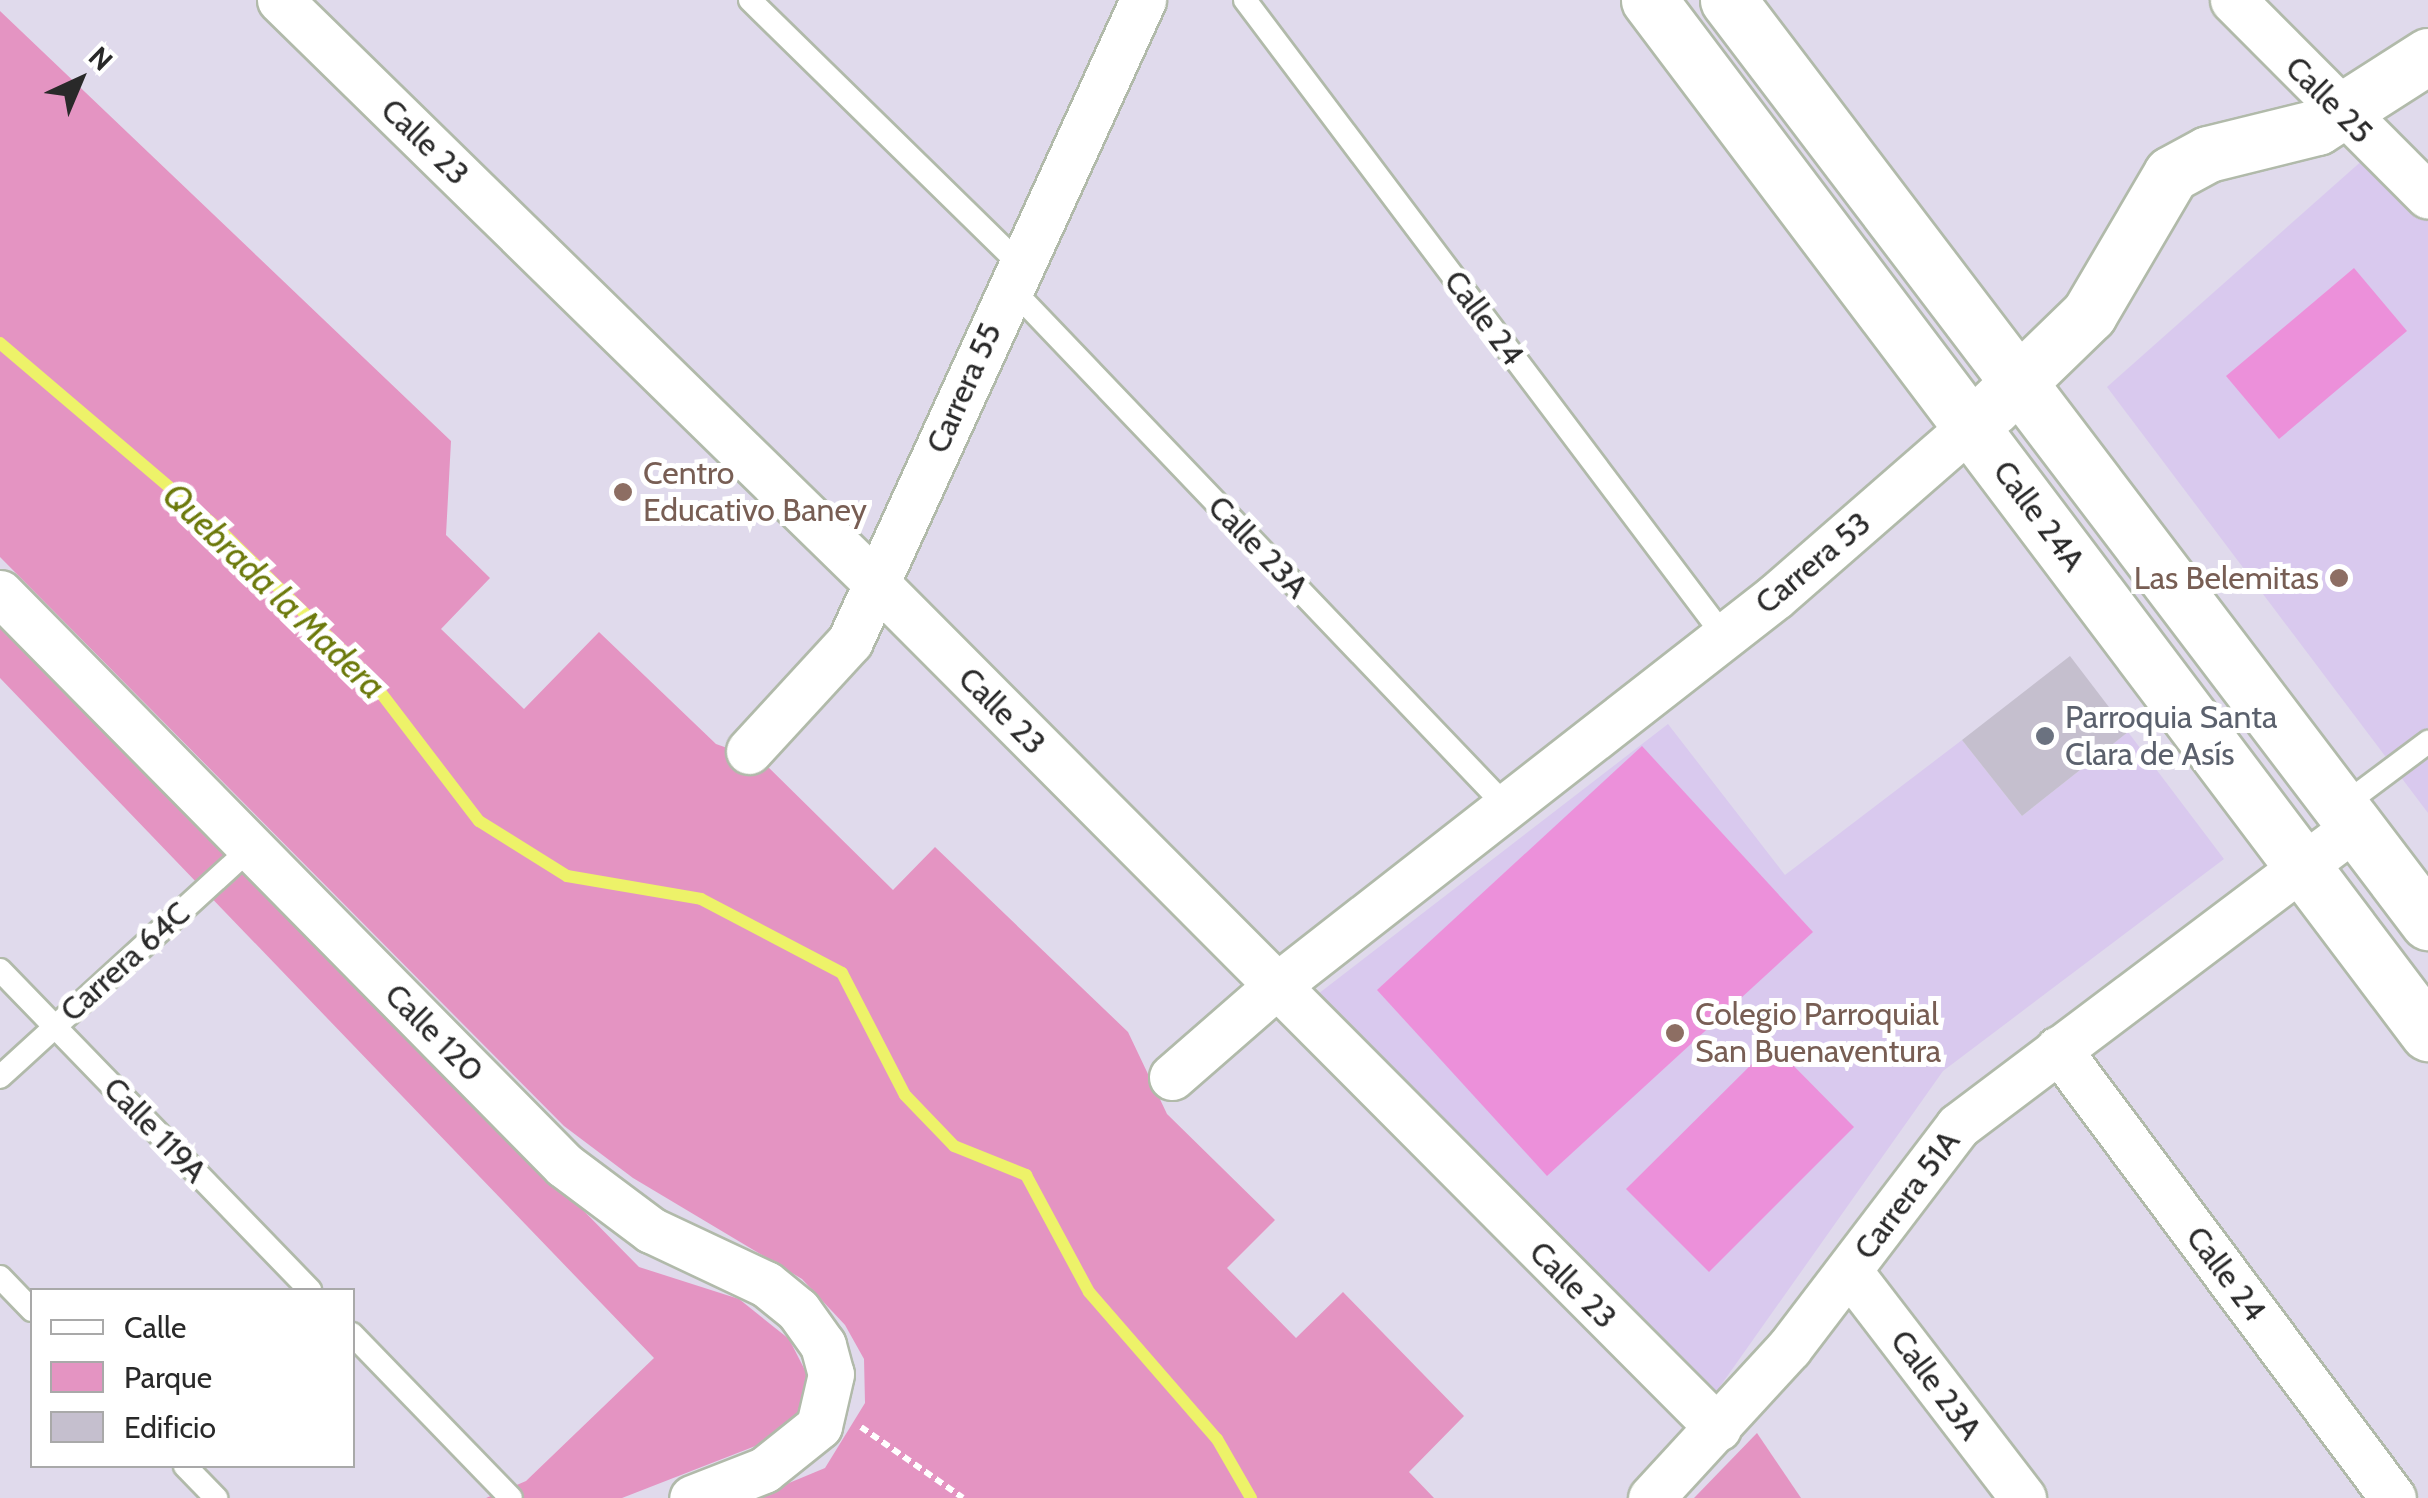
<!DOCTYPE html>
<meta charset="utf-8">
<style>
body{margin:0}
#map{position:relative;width:2428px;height:1498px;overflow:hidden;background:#e0daec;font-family:Cabin,sans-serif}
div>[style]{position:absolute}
.education>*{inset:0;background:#d9c9ee}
.green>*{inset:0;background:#e494c2}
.pitch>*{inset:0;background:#ec90da}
.stream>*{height:12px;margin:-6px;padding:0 6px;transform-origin:6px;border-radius:6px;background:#edf269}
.building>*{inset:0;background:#c5bfce}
.path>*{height:6px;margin-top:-3px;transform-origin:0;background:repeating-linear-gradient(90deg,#fff 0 8px,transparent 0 13px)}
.roads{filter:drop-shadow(2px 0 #b1baaa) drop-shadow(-2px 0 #b1baaa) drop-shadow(0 2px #b1baaa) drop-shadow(0 -2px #b1baaa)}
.lane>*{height:22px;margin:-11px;padding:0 11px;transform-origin:11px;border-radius:11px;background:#fff}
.street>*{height:45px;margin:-22.5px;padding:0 22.5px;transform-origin:22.5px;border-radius:22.5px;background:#fff}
.secondary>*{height:55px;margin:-27.5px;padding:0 27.5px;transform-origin:27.5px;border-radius:27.5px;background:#fff}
.dots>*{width:28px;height:28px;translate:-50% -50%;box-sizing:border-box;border:5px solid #fff;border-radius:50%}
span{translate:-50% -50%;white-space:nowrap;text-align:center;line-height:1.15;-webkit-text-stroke:10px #fff;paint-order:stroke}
.street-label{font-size:32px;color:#292929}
.education-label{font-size:32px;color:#785e54}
.left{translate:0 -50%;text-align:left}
.right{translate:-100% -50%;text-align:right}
.worship-label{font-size:32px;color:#5b616d}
.water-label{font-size:35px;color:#6c790b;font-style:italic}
.legend{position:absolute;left:30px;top:1288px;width:325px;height:180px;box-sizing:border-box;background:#fff;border:2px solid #a9a9a9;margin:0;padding:12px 18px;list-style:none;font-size:30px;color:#292929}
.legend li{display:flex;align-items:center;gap:20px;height:50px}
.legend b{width:50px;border:2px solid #a9a9a9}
.north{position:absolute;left:30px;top:30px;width:100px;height:100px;-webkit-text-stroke:8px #fff;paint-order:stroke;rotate:44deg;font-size:28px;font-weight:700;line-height:40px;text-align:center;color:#292929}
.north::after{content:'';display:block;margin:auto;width:35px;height:45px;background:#292929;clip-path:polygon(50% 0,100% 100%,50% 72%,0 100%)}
</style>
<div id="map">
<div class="education">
<div style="clip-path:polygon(2365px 158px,2428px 219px,2428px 813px,2107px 387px)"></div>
<div style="clip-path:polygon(1668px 724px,1785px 875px,1962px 740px,2022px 816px,2128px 732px,2224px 859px,1943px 1071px,1714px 1395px,1318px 994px)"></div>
</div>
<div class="green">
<div style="clip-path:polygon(0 11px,451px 441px,446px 535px,490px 578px,441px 629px,524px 709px,599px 632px,716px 744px,761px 760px,893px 890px,935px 847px,1128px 1032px,1167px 1114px,1275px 1220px,1227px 1268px,1296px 1338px,1343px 1292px,1464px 1416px,1409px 1472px,1434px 1498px,753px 1498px,825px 1468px,865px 1403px,864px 1359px,845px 1325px,802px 1279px,633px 1178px,564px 1126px,0 557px)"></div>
<div style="clip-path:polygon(0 618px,639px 1267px,739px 1299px,789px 1339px,810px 1380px,803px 1413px,758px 1445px,622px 1498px,486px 1498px,526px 1481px,654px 1358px,0 678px)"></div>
<div style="clip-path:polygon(1757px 1433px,1801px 1498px,1694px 1498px)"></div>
</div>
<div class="pitch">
<div style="clip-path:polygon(2354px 268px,2407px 331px,2279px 439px,2226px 376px)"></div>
<div style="clip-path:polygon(1642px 746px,1813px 932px,1547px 1176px,1377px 990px)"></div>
<div style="clip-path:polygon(1772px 1044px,1854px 1127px,1709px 1272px,1626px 1189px)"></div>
</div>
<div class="stream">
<div style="left:0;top:343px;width:289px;rotate:40.4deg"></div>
<div style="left:220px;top:530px;width:208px;rotate:44.6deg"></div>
<div style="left:368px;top:676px;width:183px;rotate:52.6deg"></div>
<div style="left:479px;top:821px;width:104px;rotate:32deg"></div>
<div style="left:567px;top:876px;width:136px;rotate:9.7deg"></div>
<div style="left:701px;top:899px;width:159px;rotate:27.7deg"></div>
<div style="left:842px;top:973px;width:137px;rotate:62.7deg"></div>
<div style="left:905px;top:1095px;width:71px;rotate:46.1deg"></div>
<div style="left:954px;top:1146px;width:78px;rotate:21.9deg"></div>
<div style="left:1026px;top:1175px;width:133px;rotate:61.7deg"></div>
<div style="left:1089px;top:1292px;width:195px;rotate:49deg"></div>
<div style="left:1217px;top:1439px;width:68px;rotate:60deg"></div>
</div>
<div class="building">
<div style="clip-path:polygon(2070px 656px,2128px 732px,2022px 816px,1962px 740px)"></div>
</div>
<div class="path">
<div style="left:861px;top:1427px;width:124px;rotate:34.8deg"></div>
</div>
<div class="roads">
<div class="lane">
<div style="left:750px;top:0;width:378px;rotate:44.4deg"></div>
<div style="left:1245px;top:0;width:796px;rotate:53.01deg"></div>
<div style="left:1010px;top:287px;width:718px;rotate:46.3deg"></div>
<div style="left:2341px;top:807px;width:109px;rotate:-36.8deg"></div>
<div style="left:0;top:970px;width:446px;rotate:45.9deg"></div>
<div style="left:0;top:1077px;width:340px;rotate:-42.4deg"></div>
<div style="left:0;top:1277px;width:46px;rotate:45.9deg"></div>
<div style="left:352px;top:1334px;width:228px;rotate:45.9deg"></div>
<div style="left:185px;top:1466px;width:45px;rotate:45.9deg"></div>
</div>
<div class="street">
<div style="left:280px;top:0;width:834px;rotate:44.37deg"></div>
<div style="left:876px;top:583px;width:1193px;rotate:45.1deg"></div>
<div style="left:2233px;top:0;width:276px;rotate:45.1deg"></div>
<div style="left:0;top:593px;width:803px;rotate:45.4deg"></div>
<div style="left:564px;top:1165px;width:109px;rotate:36.8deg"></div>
<div style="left:651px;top:1230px;width:127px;rotate:25.2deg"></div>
<div style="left:766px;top:1284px;width:41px;rotate:39.1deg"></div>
<div style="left:798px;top:1310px;width:43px;rotate:54.5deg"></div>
<div style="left:823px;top:1345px;width:30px;rotate:75deg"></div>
<div style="left:831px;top:1374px;width:53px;rotate:103deg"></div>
<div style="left:819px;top:1426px;width:70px;rotate:141.3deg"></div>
<div style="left:764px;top:1470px;width:77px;rotate:158.7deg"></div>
<div style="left:749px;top:751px;width:149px;rotate:-47.4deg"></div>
<div style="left:850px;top:641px;width:705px;rotate:-65.43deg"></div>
<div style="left:2058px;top:1049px;width:560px;rotate:53.27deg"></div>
<div style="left:1172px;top:1077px;width:135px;rotate:-41.1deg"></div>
<div style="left:1274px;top:988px;width:637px;rotate:-37.99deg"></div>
<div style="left:1776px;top:596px;width:259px;rotate:-41.1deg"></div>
<div style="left:1849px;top:1271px;width:286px;rotate:52.5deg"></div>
<div style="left:1651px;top:1498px;width:204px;rotate:-47.4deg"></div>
<div style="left:1789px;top:1348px;width:279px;rotate:-52.7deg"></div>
<div style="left:1958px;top:1126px;width:497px;rotate:-37deg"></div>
</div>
<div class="secondary">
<div style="left:1649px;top:0;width:1294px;rotate:52.98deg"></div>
<div style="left:1728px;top:0;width:1158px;rotate:52.79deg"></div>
<div style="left:1992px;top:408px;width:135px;rotate:-44.1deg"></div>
<div style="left:2089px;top:314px;width:162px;rotate:-59.6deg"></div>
<div style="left:2171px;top:174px;width:42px;rotate:-28.4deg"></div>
<div style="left:2208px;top:154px;width:112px;rotate:-13.9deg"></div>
<div style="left:2317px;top:127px;width:132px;rotate:-32.6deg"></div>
</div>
</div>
<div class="dots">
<div style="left:623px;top:492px;background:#8d6e63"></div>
<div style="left:2339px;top:578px;background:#8d6e63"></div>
<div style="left:2045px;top:736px;background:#6b7280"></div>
<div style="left:1675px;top:1033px;background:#8d6e63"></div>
</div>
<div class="street-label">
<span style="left:2329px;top:100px;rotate:45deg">Calle 25</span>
<span style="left:425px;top:142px;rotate:44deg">Calle 23</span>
<span style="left:1484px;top:318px;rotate:53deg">Calle 24</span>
<span style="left:964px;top:388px;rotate:-66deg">Carrera 55</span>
<span style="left:2039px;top:516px;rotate:53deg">Calle 24A</span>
<span style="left:1258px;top:547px;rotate:46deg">Calle 23A</span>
<span style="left:1813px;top:563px;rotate:-40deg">Carrera 53</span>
<span style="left:1002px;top:711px;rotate:45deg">Calle 23</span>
<span style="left:125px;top:962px;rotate:-42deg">Carrera 64C</span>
<span style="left:434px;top:1033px;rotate:45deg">Calle 120</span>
<span style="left:155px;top:1130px;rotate:46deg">Calle 119A</span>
<span style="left:1907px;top:1195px;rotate:-53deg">Carrera 51A</span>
<span style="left:2226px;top:1274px;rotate:53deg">Calle 24</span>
<span style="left:1573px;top:1285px;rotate:45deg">Calle 23</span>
<span style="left:1936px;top:1385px;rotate:53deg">Calle 23A</span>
</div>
<div class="education-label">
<span class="left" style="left:643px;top:492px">Centro<br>Educativo Baney</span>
<span class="right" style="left:2319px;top:578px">Las Belemitas</span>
<span class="left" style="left:1695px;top:1033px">Colegio Parroquial<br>San Buenaventura</span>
</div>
<div class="worship-label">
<span class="left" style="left:2065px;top:736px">Parroquia Santa<br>Clara de Asís</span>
</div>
<div class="water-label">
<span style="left:274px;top:591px;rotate:44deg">Quebrada la Madera</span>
</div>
<ul class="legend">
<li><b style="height:12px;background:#fff"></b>Calle</li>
<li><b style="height:28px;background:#e494c2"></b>Parque</li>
<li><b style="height:28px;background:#c5bfce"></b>Edificio</li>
</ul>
<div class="north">N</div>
</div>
